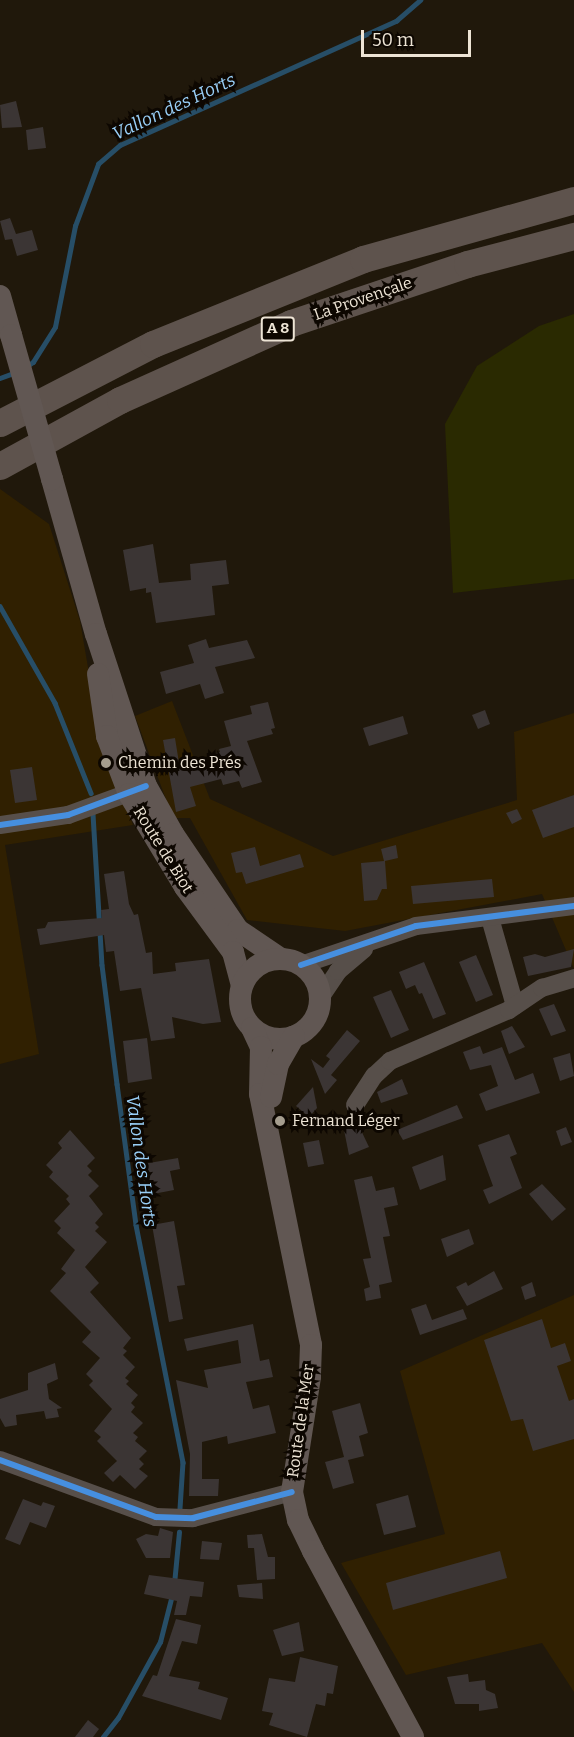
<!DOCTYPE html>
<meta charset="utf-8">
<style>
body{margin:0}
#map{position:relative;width:574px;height:1737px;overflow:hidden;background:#20180b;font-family:Bitter,serif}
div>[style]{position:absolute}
.built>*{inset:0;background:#302001}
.green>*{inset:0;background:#2a2a01}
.stream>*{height:4.5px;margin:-2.25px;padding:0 2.25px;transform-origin:2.25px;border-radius:2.25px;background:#274e67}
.building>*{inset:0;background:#3b3534}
.minor>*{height:18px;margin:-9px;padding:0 9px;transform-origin:9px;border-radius:9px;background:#574f4a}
.major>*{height:22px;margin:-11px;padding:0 11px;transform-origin:11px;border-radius:11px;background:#615753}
.major>.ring{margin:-11px;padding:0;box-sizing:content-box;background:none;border:22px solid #615753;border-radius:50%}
.highway>*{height:27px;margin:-13.5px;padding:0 13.5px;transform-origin:13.5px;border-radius:13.5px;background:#5e534d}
.major-bridge>*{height:22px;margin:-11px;padding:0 11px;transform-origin:11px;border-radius:11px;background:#615753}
.cycleway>*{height:6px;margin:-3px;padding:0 3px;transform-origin:3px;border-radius:3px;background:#468fdf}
.dots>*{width:16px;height:16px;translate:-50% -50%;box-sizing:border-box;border:3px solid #0d0701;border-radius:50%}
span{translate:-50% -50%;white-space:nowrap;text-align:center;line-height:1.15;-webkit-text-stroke:6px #0d0701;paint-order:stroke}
.shield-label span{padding:2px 4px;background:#0d0701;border:2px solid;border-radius:4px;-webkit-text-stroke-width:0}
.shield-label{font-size:15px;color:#ede4d5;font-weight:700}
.street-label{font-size:16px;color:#ede4d5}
.poi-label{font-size:16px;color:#ede4d5}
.left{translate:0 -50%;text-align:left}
.water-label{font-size:18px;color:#99cff7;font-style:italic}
.scale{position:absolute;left:361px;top:30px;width:110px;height:27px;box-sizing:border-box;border:3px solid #ede4d5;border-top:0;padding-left:8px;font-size:18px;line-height:21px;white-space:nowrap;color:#ede4d5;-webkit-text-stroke:4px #0d0701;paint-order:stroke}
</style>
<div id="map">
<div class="built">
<div style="clip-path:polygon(0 489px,49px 524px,80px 621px,99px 731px,133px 825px,5px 845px,39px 1054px,0 1064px)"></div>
<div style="clip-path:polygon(172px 701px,210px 799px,333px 856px,517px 800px,514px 732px,574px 713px,574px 969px,542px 894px,345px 931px,247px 920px,190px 818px,173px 818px,135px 716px)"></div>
<div style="clip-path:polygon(574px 1295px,574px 1692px,542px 1643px,406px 1675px,341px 1563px,445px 1534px,400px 1371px)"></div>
</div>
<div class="green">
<div style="clip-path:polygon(574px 314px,574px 579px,453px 593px,445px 424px,477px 366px,539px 326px)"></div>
</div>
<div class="stream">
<div style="left:27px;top:366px;width:7px;rotate:-34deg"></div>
<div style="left:33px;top:362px;width:41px;rotate:-57.8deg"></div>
<div style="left:55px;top:327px;width:103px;rotate:-78.8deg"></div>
<div style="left:75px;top:226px;width:66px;rotate:-69.6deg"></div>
<div style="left:98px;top:164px;width:29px;rotate:-41deg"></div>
<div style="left:120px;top:145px;width:303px;rotate:-24.2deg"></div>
<div style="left:396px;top:21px;width:32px;rotate:-41deg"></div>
<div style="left:0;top:378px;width:15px;rotate:-20deg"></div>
<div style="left:0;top:606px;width:112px;rotate:60.4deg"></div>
<div style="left:55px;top:703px;width:97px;rotate:68.2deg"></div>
<div style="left:93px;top:814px;width:151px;rotate:86.6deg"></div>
<div style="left:102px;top:965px;width:120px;rotate:82.8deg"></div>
<div style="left:117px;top:1084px;width:142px;rotate:82.3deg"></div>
<div style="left:136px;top:1225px;width:242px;rotate:78.8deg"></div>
<div style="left:183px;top:1462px;width:46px;rotate:93.7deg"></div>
<div style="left:174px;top:1584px;width:52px;rotate:-84.5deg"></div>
<div style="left:103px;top:1737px;width:24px;rotate:-52deg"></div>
<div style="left:118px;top:1718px;width:87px;rotate:-61.1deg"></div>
<div style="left:160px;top:1642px;width:49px;rotate:-75.7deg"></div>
</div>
<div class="building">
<div style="clip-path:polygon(16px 101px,22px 127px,2px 128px,0 105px)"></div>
<div style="clip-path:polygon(43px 127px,46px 148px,28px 150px,26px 130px)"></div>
<div style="clip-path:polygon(10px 218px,16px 234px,32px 230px,38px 250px,17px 256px,12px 239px,5px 240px,0 221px)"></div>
<div style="clip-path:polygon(153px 544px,159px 583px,191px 580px,190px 564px,226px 560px,229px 584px,212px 586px,215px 615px,156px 623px,151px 592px,146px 593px,146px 588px,130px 591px,123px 550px)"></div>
<div style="clip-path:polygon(206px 639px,209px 648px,247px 640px,255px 658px,215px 667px,224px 693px,205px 699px,200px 684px,166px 694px,160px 672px,194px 663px,188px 645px)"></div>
<div style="clip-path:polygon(268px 702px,275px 728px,271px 729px,273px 734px,247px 741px,262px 782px,242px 788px,239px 781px,223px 785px,221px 779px,190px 787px,196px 806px,176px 812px,163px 740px,175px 738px,180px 769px,215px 759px,213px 754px,220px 752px,219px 749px,231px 746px,224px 721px,252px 714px,250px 706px)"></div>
<div style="clip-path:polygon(485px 710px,490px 724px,478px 729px,472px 715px)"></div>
<div style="clip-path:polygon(403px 716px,408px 734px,369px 746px,363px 728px)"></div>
<div style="clip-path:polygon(32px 767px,37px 800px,15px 803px,10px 770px)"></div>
<div style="clip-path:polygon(574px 795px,574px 827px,543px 838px,532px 810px)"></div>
<div style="clip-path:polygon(517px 809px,522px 819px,512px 824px,506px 813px)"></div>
<div style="clip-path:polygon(396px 845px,398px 858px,385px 861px,387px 889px,382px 889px,377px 900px,364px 901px,361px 863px,384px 861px,381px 849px)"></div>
<div style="clip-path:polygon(255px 847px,260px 866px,300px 854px,304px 867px,246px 884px,242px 872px,236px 873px,231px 853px)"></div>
<div style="clip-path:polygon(124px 871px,129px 904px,134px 915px,138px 914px,146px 953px,152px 952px,153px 974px,176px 971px,175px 963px,209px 959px,221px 1022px,203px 1024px,172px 1017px,175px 1038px,151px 1041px,141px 988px,120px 991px,114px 951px,106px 952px,104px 935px,40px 945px,37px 929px,45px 928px,48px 922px,102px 918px,101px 910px,109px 909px,104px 874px)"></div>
<div style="clip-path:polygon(492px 879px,494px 897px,413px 904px,411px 886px)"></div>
<div style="clip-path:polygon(574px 949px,571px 967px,528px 976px,523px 957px,535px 954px,545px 957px)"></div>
<div style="clip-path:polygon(476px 955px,493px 995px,476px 1002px,459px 962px)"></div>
<div style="clip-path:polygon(424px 962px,446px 1014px,433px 1019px,422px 993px,419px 994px,415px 985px,406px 989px,399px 972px)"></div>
<div style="clip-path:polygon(391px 990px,409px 1030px,391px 1038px,373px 997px)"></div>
<div style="clip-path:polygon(554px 1004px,566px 1031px,551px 1036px,539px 1009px)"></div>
<div style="clip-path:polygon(512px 1026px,525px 1047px,509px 1054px,501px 1031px)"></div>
<div style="clip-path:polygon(347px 1030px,360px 1041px,331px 1075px,337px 1080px,325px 1094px,311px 1059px,323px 1068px,330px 1059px,326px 1056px)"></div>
<div style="clip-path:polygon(147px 1038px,152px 1079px,128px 1083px,123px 1041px)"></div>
<div style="clip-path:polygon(480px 1046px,483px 1054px,502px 1047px,515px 1080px,533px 1073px,540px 1093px,486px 1111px,479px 1094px,498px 1086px,491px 1065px,470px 1070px,463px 1052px)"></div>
<div style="clip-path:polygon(570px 1053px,574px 1076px,560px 1081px,553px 1058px)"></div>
<div style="clip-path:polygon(402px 1079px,408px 1094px,381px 1103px,377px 1092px)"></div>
<div style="clip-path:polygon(313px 1087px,317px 1108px,309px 1117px,296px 1106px)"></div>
<div style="clip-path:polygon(457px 1105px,463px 1118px,403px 1140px,397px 1130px)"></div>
<div style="clip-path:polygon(358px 1124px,369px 1147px,349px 1155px,344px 1130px)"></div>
<div style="clip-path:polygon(566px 1127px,572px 1142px,561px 1146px,556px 1131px)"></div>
<div style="clip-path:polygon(70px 1130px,95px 1158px,87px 1166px,92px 1171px,88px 1175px,99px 1186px,89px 1196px,103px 1214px,95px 1223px,99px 1227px,95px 1231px,107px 1242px,85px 1267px,99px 1283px,90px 1292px,131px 1338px,123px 1348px,127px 1351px,123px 1355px,135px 1367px,125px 1378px,129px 1381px,126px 1384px,138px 1395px,131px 1403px,135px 1407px,131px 1412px,143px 1423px,133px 1433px,138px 1437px,135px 1441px,147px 1451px,139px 1459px,144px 1464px,139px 1469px,148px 1476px,135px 1489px,120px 1475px,113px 1482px,104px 1473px,117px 1461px,97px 1441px,101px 1437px,94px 1431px,112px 1409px,89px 1385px,93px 1381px,86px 1374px,100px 1358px,82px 1342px,91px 1332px,50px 1291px,66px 1273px,61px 1269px,75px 1250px,57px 1233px,61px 1228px,54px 1221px,70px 1204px,66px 1199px,69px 1196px,49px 1177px,53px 1172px,46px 1165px,62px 1148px,58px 1143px)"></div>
<div style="clip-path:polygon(509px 1134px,517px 1154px,510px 1157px,522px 1188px,489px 1204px,483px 1190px,493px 1186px,478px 1145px)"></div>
<div style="clip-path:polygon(319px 1140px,324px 1164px,308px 1167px,303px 1143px)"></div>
<div style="clip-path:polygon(443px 1155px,446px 1180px,420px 1190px,412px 1167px)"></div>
<div style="clip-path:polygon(178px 1158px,180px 1169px,170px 1171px,174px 1190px,153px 1194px,143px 1164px)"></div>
<div style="clip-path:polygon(372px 1176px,376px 1191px,394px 1187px,398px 1205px,384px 1208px,390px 1236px,383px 1237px,392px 1282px,379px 1285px,381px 1298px,366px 1301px,364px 1289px,370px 1287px,363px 1259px,371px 1258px,354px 1180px)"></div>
<div style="clip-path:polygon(542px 1184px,566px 1209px,552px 1221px,529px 1194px)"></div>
<div style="clip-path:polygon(174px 1221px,185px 1285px,177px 1286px,183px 1319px,169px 1322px,152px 1225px)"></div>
<div style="clip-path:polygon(469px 1229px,474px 1244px,447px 1257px,441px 1239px)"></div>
<div style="clip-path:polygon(494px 1271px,503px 1289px,467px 1306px,456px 1287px,466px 1282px,468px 1286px)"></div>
<div style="clip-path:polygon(532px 1282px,536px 1296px,525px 1300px,521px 1287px)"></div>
<div style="clip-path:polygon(426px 1304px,432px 1320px,463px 1309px,467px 1319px,420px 1335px,411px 1309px)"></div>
<div style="clip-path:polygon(542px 1319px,551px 1348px,565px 1343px,571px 1361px,557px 1366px,569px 1401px,574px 1399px,574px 1439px,533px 1451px,523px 1419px,511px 1421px,484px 1340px)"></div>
<div style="clip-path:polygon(253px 1324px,260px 1361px,269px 1359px,273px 1377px,246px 1382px,253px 1409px,269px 1405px,276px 1433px,228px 1444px,227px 1436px,202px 1442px,202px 1479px,219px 1479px,218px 1496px,189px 1496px,190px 1454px,176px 1380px,208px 1388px,204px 1370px,241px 1363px,238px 1340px,187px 1351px,184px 1339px)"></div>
<div style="clip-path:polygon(55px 1363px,58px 1379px,47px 1384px,49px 1399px,62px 1408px,57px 1409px,59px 1417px,46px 1419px,44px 1411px,16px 1415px,17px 1425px,5px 1427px,0 1418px,0 1399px,28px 1390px,28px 1373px)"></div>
<div style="clip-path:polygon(360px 1403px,368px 1433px,359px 1436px,364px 1456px,348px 1460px,354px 1483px,333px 1489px,325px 1462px,344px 1457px,332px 1411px)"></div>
<div style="clip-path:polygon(408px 1495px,416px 1527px,384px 1535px,376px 1504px)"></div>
<div style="clip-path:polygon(23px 1499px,41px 1506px,43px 1502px,55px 1506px,46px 1528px,30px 1522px,20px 1545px,5px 1539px)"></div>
<div style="clip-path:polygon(160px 1528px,173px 1532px,170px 1558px,146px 1558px,136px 1539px,146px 1534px,158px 1536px)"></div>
<div style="clip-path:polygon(262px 1534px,268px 1557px,275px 1557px,275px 1579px,257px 1580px,254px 1548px,248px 1548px,247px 1535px)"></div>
<div style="clip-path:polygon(202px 1541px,222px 1543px,219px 1560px,200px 1559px)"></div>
<div style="clip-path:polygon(500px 1551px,507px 1578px,393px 1610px,386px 1583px)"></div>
<div style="clip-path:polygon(149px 1575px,204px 1582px,202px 1597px,190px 1596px,186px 1615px,174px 1615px,177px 1601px,144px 1594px)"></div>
<div style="clip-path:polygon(262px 1583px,263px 1599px,239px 1597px,237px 1585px)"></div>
<div style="clip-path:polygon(176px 1619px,201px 1625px,197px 1644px,182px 1641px,169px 1676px,200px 1682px,198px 1689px,228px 1698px,221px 1720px,142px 1696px,153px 1675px,157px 1676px)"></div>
<div style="clip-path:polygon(299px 1622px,304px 1651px,282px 1656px,273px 1630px)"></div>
<div style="clip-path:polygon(300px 1657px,338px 1666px,333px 1694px,327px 1693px,325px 1706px,316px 1704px,307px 1737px,269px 1725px,273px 1713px,262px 1711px,269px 1678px,295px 1682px)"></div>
<div style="clip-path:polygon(468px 1674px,469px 1682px,485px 1680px,486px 1690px,495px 1694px,498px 1708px,479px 1711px,479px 1704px,455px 1704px,447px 1677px)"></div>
<div style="clip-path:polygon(88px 1720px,99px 1729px,93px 1737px,75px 1737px)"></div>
</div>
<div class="minor">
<div style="left:0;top:825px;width:69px;rotate:-8.4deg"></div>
<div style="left:68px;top:815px;width:76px;rotate:-20.1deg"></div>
<div style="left:490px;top:918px;width:91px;rotate:74.1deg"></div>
<div style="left:301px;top:965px;width:121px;rotate:-18.7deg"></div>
<div style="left:416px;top:926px;width:159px;rotate:-7.2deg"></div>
<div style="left:320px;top:998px;width:32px;rotate:-56deg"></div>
<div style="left:338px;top:971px;width:34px;rotate:-40deg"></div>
<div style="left:355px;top:1105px;width:35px;rotate:-57deg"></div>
<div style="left:374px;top:1076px;width:22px;rotate:-43deg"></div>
<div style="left:390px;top:1061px;width:129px;rotate:-23.2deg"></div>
<div style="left:509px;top:1010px;width:40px;rotate:-34deg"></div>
<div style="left:542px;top:988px;width:34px;rotate:-17deg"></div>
<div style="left:0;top:1460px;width:166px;rotate:20.1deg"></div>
<div style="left:156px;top:1517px;width:37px;rotate:2deg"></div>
<div style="left:193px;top:1518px;width:102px;rotate:-14.7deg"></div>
</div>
<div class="major">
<div style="left:0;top:296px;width:41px;rotate:74.2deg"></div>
<div style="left:52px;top:479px;width:161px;rotate:74.2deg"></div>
<div style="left:96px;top:634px;width:160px;rotate:71.8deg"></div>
<div style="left:146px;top:786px;width:55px;rotate:60.6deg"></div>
<div style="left:173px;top:834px;width:116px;rotate:55.9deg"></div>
<div style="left:238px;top:930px;width:52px;rotate:34deg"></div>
<div style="left:98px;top:674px;width:63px;rotate:81.7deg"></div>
<div style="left:107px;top:736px;width:62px;rotate:69.2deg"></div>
<div style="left:129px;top:794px;width:109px;rotate:58.9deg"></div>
<div style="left:185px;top:887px;width:81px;rotate:53.6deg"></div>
<div style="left:233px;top:952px;width:34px;rotate:75deg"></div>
<div class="ring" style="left:240px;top:959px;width:58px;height:58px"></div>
<div style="left:252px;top:1028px;width:21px;rotate:65deg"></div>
<div style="left:261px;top:1047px;width:47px;rotate:91.2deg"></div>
<div style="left:260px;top:1094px;width:256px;rotate:78.5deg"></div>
<div style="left:311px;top:1345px;width:32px;rotate:92deg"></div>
<div style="left:310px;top:1377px;width:116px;rotate:98.9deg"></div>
<div style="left:292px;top:1492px;width:29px;rotate:78deg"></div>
<div style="left:298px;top:1520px;width:34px;rotate:64deg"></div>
<div style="left:313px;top:1551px;width:211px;rotate:61.7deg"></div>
<div style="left:271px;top:1097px;width:34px;rotate:-78deg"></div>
<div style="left:278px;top:1064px;width:32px;rotate:-60deg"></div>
</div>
<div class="highway">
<div style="left:0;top:423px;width:172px;rotate:-27.3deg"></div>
<div style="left:153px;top:344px;width:227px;rotate:-22deg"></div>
<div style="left:363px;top:259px;width:219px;rotate:-15.6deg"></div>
<div style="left:0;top:466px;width:137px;rotate:-28.8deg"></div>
<div style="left:120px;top:400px;width:188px;rotate:-24.2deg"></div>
<div style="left:291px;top:323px;width:186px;rotate:-18.5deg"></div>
<div style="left:467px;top:264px;width:111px;rotate:-14.7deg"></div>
</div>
<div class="major-bridge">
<div style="left:11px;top:335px;width:150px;rotate:74.1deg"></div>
</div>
<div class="cycleway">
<div style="left:0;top:825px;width:69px;rotate:-8.4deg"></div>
<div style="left:68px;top:815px;width:83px;rotate:-20.4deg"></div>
<div style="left:301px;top:965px;width:121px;rotate:-18.7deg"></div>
<div style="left:416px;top:926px;width:159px;rotate:-7.2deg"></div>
<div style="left:0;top:1460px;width:166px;rotate:20.1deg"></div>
<div style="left:156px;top:1517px;width:37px;rotate:2deg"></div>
<div style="left:193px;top:1518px;width:102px;rotate:-14.7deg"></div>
</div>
<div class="dots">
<div style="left:106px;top:763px;background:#a59d8e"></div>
<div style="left:280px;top:1121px;background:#a59d8e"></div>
</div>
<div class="shield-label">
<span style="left:278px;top:329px">A 8</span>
</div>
<div class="street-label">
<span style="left:363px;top:299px;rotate:-19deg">La Provençale</span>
<span style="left:163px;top:850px;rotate:58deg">Route de Biot</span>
<span style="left:301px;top:1421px;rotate:-82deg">Route de la Mer</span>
</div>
<div class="poi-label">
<span class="left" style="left:118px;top:763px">Chemin des Prés</span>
<span class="left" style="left:292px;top:1121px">Fernand Léger</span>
</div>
<div class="water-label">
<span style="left:174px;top:107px;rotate:-25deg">Vallon des Horts</span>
<span style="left:141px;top:1161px;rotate:82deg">Vallon des Horts</span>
</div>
<div class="scale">50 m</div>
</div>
